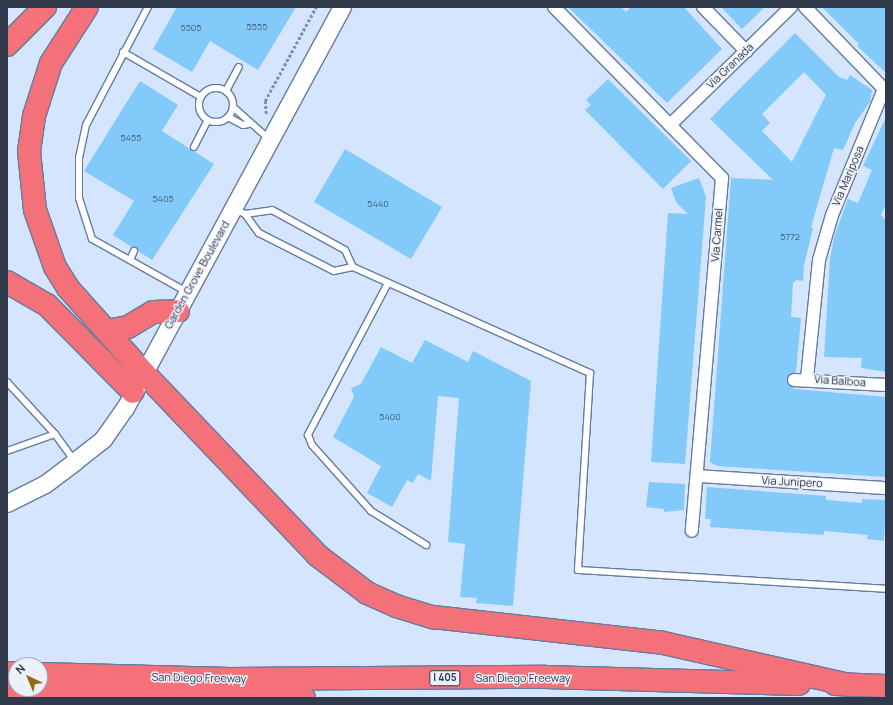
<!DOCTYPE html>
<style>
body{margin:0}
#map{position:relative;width:893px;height:705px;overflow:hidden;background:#d5e5fd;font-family:Manrope,sans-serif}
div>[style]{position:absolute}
.building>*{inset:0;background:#81cafa}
.path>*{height:2.5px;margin-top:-1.25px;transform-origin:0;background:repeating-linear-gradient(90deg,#828fa2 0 3px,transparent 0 5px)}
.roads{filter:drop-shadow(1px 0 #647c9f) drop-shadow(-1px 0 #647c9f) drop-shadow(0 1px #647c9f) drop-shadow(0 -1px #647c9f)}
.lane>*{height:6px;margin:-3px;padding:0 3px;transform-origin:3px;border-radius:3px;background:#fff}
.lane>.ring{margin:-3px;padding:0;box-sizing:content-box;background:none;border:6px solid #fff;border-radius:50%}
.street>*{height:12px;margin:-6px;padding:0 6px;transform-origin:6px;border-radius:6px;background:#fff}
.secondary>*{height:17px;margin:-8.5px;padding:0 8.5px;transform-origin:8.5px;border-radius:8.5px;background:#fff}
.highway>*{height:22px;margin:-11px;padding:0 11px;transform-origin:11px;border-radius:11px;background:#f4717a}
span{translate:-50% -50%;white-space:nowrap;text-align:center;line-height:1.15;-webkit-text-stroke:3px #ecf1f9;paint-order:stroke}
.number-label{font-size:9px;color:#445e76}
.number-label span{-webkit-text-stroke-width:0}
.shield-label span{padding:1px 3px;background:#ecf1f9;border:1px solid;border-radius:3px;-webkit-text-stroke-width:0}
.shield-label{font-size:10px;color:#303a4a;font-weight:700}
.street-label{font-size:11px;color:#303a4a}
.frame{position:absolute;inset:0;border:8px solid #303a4a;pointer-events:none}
.north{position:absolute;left:8px;top:657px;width:40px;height:40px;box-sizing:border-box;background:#ecf1f9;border:1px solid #a1a8b3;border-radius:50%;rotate:316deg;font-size:11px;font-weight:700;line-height:16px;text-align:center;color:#303a4a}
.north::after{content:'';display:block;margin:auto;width:14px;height:18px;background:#946914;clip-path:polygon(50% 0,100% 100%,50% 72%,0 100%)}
</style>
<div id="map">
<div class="building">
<div style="clip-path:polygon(177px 7px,296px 7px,258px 70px,210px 41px,192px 72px,153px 49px)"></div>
<div style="clip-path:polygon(568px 7px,621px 7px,626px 12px,631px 7px,684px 7px,722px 49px,667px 103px)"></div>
<div style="clip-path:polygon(721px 7px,765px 7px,742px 29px)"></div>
<div style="clip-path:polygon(822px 7px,886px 7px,886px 73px,857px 46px,859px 44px)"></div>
<div style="clip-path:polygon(evenodd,795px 33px,839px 77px,847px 80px,850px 75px,872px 90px,870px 102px,855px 123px,843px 150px,834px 148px,811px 227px,813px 228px,804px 265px,803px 281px,796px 280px,793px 283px,791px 317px,801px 318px,796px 373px,790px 374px,787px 380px,795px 389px,886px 397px,886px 477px,717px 466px,710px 462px,731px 178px,773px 180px,710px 119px,795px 33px,804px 72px,826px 95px,792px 162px,762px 131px,770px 123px,762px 114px,804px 72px)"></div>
<div style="clip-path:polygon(608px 79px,691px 161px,663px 189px,585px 110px,591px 105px,586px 100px)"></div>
<div style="clip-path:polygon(140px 81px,178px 105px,162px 131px,214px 164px,152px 260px,113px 235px,134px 201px,84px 171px)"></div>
<div style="clip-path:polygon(886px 117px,886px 204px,881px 215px,886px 221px,886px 372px,861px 368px,862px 358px,824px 357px,830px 258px,835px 234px,848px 199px,858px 203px,872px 170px,863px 166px)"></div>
<div style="clip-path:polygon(345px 149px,442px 207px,411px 259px,314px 202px)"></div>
<div style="clip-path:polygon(699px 178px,706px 197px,685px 464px,651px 462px,668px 213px,688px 214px,676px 202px,671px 188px)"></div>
<div style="clip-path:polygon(425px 340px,468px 362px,473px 351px,531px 381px,513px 606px,476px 603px,477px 598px,460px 597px,465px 544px,448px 542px,459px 398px,438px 396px,431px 481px,418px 474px,413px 483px,407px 480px,392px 507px,367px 493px,381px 466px,333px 437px,354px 397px,351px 388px,361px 384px,381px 347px,412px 363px)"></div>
<div style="clip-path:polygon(649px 482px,685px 484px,684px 510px,664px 512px,664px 509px,646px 507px)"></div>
<div style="clip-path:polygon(707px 487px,826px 496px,826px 500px,862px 503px,862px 499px,886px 500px,884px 541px,867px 539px,868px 535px,824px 531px,824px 535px,710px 527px,711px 519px,705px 519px)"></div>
</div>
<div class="path">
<div style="left:266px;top:114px;width:13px;rotate:-94deg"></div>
<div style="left:265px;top:101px;width:107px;rotate:-61.5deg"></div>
</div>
<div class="roads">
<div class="lane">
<div style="left:148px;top:7px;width:133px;rotate:117.7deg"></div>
<div style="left:86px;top:125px;width:33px;rotate:102deg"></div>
<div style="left:79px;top:157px;width:41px;rotate:90deg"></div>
<div style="left:79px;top:198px;width:43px;rotate:72.4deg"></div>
<div style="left:92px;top:239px;width:109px;rotate:29.2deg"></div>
<div style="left:123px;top:52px;width:90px;rotate:30deg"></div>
<div class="ring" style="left:199px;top:88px;width:28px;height:28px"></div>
<div style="left:226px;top:91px;width:27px;rotate:-62deg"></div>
<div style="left:233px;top:107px;width:48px;rotate:41.6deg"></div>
<div style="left:228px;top:117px;width:17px;rotate:28deg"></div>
<div style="left:243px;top:125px;width:6px;rotate:-9deg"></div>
<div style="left:194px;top:147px;width:30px;rotate:-63deg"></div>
<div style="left:234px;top:209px;width:12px;rotate:24deg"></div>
<div style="left:245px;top:214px;width:24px;rotate:54deg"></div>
<div style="left:259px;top:233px;width:84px;rotate:26.9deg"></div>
<div style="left:334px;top:271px;width:19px;rotate:-12deg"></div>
<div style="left:353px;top:267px;width:260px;rotate:24.1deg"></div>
<div style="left:590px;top:373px;width:197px;rotate:93.5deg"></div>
<div style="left:578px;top:570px;width:309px;rotate:3.5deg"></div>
<div style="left:245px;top:214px;width:27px;rotate:-8deg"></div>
<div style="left:272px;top:210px;width:83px;rotate:28.7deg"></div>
<div style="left:345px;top:250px;width:19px;rotate:65deg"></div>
<div style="left:130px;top:260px;width:10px;rotate:-66deg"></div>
<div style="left:388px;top:283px;width:172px;rotate:117.8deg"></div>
<div style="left:308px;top:435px;width:11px;rotate:68deg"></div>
<div style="left:312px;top:445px;width:89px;rotate:48.2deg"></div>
<div style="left:371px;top:511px;width:65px;rotate:31.7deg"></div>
<div style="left:7px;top:382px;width:71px;rotate:47.3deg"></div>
<div style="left:7px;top:451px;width:51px;rotate:-19.5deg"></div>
<div style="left:55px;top:434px;width:32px;rotate:54deg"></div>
</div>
<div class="street">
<div style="left:554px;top:7px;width:240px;rotate:45.5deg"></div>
<div style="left:722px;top:178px;width:354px;rotate:94.9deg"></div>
<div style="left:703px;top:7px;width:62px;rotate:45.7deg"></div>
<div style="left:805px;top:7px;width:114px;rotate:46.1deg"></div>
<div style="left:884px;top:89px;width:136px;rotate:112.4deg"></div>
<div style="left:832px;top:215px;width:47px;rotate:106.1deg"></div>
<div style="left:819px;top:260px;width:120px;rotate:95.8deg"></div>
<div style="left:670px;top:125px;width:169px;rotate:-44.3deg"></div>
<div style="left:794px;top:380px;width:92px;rotate:3.1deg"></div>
<div style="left:698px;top:476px;width:188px;rotate:3.7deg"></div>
</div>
<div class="secondary">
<div style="left:7px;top:503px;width:42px;rotate:-26.6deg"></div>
<div style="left:45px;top:484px;width:38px;rotate:-37deg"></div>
<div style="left:75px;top:461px;width:36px;rotate:-38deg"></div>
<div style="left:103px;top:439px;width:38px;rotate:-55deg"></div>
<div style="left:125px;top:408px;width:456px;rotate:-61.6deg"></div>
</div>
<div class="highway">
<div style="left:87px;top:7px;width:67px;rotate:122.7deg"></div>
<div style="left:51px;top:63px;width:56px;rotate:107.8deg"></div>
<div style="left:34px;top:116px;width:35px;rotate:98deg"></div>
<div style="left:29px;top:151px;width:59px;rotate:84.2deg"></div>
<div style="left:35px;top:210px;width:60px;rotate:70.7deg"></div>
<div style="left:55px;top:267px;width:25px;rotate:58deg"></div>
<div style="left:68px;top:288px;width:113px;rotate:48.2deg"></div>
<div style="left:143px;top:372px;width:253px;rotate:46.4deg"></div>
<div style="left:317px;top:555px;width:63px;rotate:37.2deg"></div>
<div style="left:367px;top:593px;width:32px;rotate:24deg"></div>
<div style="left:396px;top:606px;width:39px;rotate:17deg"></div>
<div style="left:433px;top:617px;width:231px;rotate:6.4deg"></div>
<div style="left:663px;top:643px;width:192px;rotate:12.7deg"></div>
<div style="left:7px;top:45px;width:54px;rotate:-45deg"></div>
<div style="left:7px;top:282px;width:46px;rotate:29.9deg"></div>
<div style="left:47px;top:305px;width:122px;rotate:45.3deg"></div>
<div style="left:107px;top:331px;width:21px;rotate:-11deg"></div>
<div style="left:128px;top:327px;width:29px;rotate:-31deg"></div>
<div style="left:153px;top:312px;width:25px;rotate:-2deg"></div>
<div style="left:7px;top:673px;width:9px"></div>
<div style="left:40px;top:674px;width:190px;rotate:1.5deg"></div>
<div style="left:230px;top:679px;width:315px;rotate:-0.4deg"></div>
<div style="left:545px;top:677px;width:254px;rotate:1.6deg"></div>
<div style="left:835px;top:684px;width:51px;rotate:2.2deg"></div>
<div style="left:7px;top:693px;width:297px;rotate:1deg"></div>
</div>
</div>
<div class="number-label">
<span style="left:257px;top:27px">5555</span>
<span style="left:191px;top:28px">5505</span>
<span style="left:131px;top:138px">5455</span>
<span style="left:163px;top:199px">5405</span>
<span style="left:378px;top:204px">5440</span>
<span style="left:790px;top:237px">5772</span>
<span style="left:390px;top:417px">5400</span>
</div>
<div class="shield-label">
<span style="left:445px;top:678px">I 405</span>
</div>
<div class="street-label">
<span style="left:730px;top:66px;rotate:-44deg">Via Granada</span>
<span style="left:848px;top:176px;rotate:-67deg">Via Mariposa</span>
<span style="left:717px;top:235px;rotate:-86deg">Via Carmel</span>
<span style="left:197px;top:275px;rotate:-61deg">Garden Grove Boulevard</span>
<span style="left:840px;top:381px;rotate:4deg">Via Balboa</span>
<span style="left:792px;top:482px;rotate:3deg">Via Junipero</span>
<span style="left:199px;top:678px;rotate:1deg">San Diego Freeway</span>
<span style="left:523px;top:678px">San Diego Freeway</span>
</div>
<div class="frame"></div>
<div class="north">N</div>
</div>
